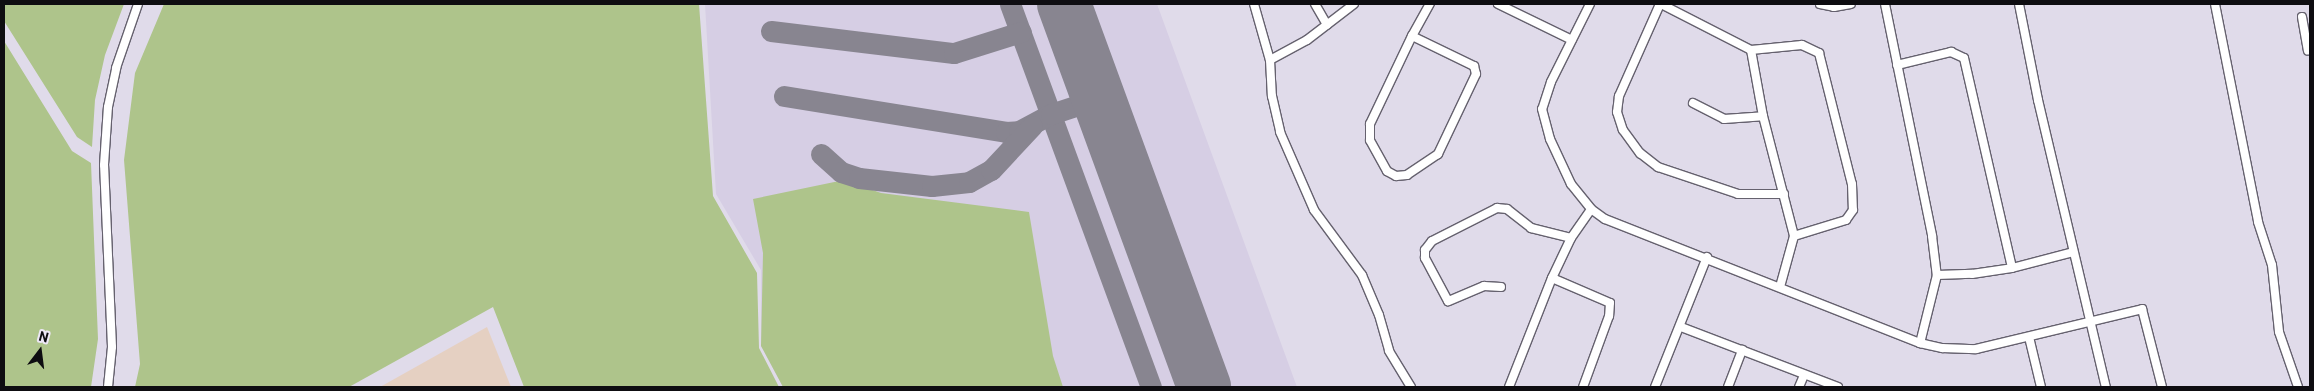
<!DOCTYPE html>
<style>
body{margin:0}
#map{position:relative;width:2314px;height:391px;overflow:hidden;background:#e0dbea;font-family:Barlow,sans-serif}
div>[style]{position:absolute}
.industrial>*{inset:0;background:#e5d0c2}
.built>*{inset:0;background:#d6cee4}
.green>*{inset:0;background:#aec48b}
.taxiway>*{height:21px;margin:-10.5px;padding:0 10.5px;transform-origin:10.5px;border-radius:10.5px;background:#888590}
.runway>*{height:54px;margin:-27px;padding:0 27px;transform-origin:27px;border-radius:27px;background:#888590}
.roads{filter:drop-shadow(1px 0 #65616e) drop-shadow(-1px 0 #65616e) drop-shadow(0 1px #65616e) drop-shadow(0 -1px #65616e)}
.minor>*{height:8px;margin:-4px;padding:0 4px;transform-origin:4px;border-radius:4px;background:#fff}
span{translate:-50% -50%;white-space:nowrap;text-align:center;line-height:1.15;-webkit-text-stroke:4px #eee8f7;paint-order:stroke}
.frame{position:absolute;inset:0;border:5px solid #0e0d11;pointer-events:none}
.north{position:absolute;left:15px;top:326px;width:50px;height:50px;-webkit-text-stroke:4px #eee8f7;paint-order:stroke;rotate:15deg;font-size:14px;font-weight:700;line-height:20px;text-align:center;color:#0e0d11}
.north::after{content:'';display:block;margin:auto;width:18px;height:22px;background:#0e0d11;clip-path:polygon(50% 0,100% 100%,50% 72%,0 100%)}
</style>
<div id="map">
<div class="industrial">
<div style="clip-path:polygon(487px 327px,511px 387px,380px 387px)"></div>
</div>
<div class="built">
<div style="clip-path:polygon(705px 4px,1157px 4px,1297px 387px,783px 387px,761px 346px,761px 270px,716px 194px)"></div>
</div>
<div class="green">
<div style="clip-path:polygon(4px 4px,124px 4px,105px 55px,95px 100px,92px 147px,77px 137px,4px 21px)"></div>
<div style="clip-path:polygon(164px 4px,699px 4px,713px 196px,757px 273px,759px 348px,779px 387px,524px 387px,493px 307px,349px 387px,135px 387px,140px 364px,124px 160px,135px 73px)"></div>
<div style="clip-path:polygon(4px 41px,72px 151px,91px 163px,98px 339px,91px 387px,4px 387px)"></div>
<div style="clip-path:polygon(844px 180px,881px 193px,1029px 212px,1053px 356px,1063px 387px,783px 387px,761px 346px,763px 253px,753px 199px)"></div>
</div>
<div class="taxiway">
<div style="left:1010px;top:4px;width:408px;rotate:69.8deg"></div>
<div style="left:771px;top:31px;width:184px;rotate:6.9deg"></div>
<div style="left:954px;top:53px;width:70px;rotate:-17.4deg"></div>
<div style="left:784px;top:96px;width:225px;rotate:9.2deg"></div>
<div style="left:1006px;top:132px;width:13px;rotate:-4deg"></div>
<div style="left:1019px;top:131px;width:36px;rotate:-28deg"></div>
<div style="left:1051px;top:114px;width:48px;rotate:-18.1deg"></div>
<div style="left:821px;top:154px;width:27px;rotate:42deg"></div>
<div style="left:841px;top:172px;width:19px;rotate:18deg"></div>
<div style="left:859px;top:178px;width:73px;rotate:6.3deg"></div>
<div style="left:932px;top:186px;width:37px;rotate:-6deg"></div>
<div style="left:969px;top:182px;width:25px;rotate:-29deg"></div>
<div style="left:991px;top:170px;width:60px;rotate:-47deg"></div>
</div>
<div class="runway">
<div style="left:1064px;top:4px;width:408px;rotate:69.9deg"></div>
</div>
<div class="roads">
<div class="minor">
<div style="left:1254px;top:4px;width:58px;rotate:74.1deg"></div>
<div style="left:1270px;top:60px;width:36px;rotate:87deg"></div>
<div style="left:1272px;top:96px;width:37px;rotate:77deg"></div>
<div style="left:1280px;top:132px;width:85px;rotate:66.4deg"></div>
<div style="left:1314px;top:210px;width:81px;rotate:53.6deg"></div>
<div style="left:1362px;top:275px;width:43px;rotate:67deg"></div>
<div style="left:1379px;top:315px;width:37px;rotate:74deg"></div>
<div style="left:1389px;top:351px;width:42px;rotate:58.6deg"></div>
<div style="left:1315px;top:4px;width:24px;rotate:60deg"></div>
<div style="left:1498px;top:4px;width:82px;rotate:25.9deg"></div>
<div style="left:1590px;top:4px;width:87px;rotate:116.6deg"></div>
<div style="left:1551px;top:82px;width:28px;rotate:108deg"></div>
<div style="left:1542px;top:109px;width:31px;rotate:75deg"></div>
<div style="left:1550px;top:139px;width:50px;rotate:65deg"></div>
<div style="left:1571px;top:184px;width:32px;rotate:51deg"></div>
<div style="left:1591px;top:209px;width:17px;rotate:36deg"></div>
<div style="left:1605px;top:219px;width:339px;rotate:21.5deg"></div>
<div style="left:1920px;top:343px;width:23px;rotate:13deg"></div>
<div style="left:1942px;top:348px;width:34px;rotate:2deg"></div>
<div style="left:1976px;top:349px;width:171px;rotate:-13.5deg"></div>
<div style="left:2142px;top:309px;width:81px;rotate:75.6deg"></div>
<div style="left:1660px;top:4px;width:101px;rotate:114deg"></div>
<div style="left:1619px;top:96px;width:16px;rotate:97deg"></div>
<div style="left:1617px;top:112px;width:19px;rotate:72deg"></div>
<div style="left:1623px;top:130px;width:29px;rotate:54deg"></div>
<div style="left:1640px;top:153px;width:23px;rotate:38deg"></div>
<div style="left:1658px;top:167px;width:84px;rotate:18.6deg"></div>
<div style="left:1738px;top:194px;width:46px"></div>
<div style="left:1661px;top:4px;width:101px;rotate:27.1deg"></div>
<div style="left:1751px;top:50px;width:67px;rotate:79.7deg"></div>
<div style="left:1763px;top:116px;width:124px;rotate:75.5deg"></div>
<div style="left:1794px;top:236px;width:53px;rotate:105.4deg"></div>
<div style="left:1820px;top:4px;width:14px;rotate:12deg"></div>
<div style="left:1834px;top:7px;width:17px;rotate:-10deg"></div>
<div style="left:1885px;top:4px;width:237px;rotate:78.5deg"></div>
<div style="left:1932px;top:236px;width:39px;rotate:83deg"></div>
<div style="left:1937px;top:275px;width:70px;rotate:104deg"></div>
<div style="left:2019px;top:4px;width:98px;rotate:78.8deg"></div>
<div style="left:2038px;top:100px;width:295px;rotate:76.7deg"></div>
<div style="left:2215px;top:4px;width:222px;rotate:78.8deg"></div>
<div style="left:2258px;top:222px;width:45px;rotate:72deg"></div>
<div style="left:2272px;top:265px;width:67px;rotate:84deg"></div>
<div style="left:2279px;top:332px;width:58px;rotate:70.9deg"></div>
<div style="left:2302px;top:17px;width:34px;rotate:80deg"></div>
<div style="left:1412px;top:36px;width:69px;rotate:25.8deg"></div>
<div style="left:1474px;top:66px;width:8px;rotate:76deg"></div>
<div style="left:1476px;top:74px;width:89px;rotate:115.4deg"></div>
<div style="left:1438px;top:154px;width:37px;rotate:146deg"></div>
<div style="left:1407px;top:175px;width:11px;rotate:175deg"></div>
<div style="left:1396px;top:176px;width:10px;rotate:-151deg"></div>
<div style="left:1387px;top:171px;width:35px;rotate:-119deg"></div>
<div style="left:1370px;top:140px;width:16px;rotate:-90deg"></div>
<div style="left:1370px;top:124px;width:98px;rotate:-64.5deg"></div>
<div style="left:1412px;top:36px;width:37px;rotate:-61deg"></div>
<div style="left:1751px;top:50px;width:51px;rotate:-5.6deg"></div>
<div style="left:1802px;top:45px;width:19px;rotate:25deg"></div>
<div style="left:1819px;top:53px;width:135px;rotate:75.9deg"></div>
<div style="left:1852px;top:184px;width:26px;rotate:88deg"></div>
<div style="left:1853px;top:210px;width:12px;rotate:125deg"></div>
<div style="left:1846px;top:220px;width:54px;rotate:162.9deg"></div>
<div style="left:1270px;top:60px;width:42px;rotate:-28.4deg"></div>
<div style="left:1307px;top:40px;width:59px;rotate:-37.5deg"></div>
<div style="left:1897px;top:65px;width:56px;rotate:-13.5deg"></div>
<div style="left:1951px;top:52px;width:14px;rotate:25deg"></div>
<div style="left:1964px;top:58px;width:215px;rotate:77.1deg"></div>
<div style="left:1693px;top:103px;width:35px;rotate:27deg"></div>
<div style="left:1724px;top:119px;width:39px;rotate:-4deg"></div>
<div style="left:1937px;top:275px;width:35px;rotate:-2deg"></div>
<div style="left:1972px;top:274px;width:40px;rotate:-8.5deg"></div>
<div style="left:2012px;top:268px;width:63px;rotate:-14.7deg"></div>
<div style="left:1552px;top:278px;width:63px;rotate:23.3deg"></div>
<div style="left:1610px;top:303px;width:13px;rotate:94deg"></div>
<div style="left:1609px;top:316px;width:76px;rotate:110.1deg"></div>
<div style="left:1501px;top:287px;width:17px;rotate:-177deg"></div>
<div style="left:1484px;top:286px;width:39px;rotate:157deg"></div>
<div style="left:1448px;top:301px;width:49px;rotate:-118.1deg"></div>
<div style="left:1425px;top:258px;width:8px;rotate:-90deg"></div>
<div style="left:1425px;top:250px;width:11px;rotate:-52deg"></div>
<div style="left:1432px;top:241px;width:73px;rotate:-26.9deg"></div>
<div style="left:1497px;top:208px;width:10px;rotate:6deg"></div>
<div style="left:1507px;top:209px;width:31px;rotate:38deg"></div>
<div style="left:1531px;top:228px;width:41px;rotate:14deg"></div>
<div style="left:1681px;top:327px;width:168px;rotate:20.9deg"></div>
<div style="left:2029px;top:337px;width:51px;rotate:76.5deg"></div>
<div style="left:108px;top:387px;width:40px;rotate:-84.3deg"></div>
<div style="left:112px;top:347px;width:182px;rotate:-92.5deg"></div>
<div style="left:104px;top:165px;width:58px;rotate:-86.1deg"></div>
<div style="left:108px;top:107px;width:40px;rotate:-78deg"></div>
<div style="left:116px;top:68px;width:68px;rotate:-71deg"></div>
<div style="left:1509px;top:387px;width:117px;rotate:-68.5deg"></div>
<div style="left:1552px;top:278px;width:44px;rotate:-64.6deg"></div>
<div style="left:1571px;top:238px;width:35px;rotate:-55deg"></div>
<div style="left:1655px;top:387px;width:140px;rotate:-68.2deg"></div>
<div style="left:1728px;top:387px;width:40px;rotate:-69deg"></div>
<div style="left:1799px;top:387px;width:13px;rotate:-67deg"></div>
</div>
</div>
<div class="frame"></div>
<div class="north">N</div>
</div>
